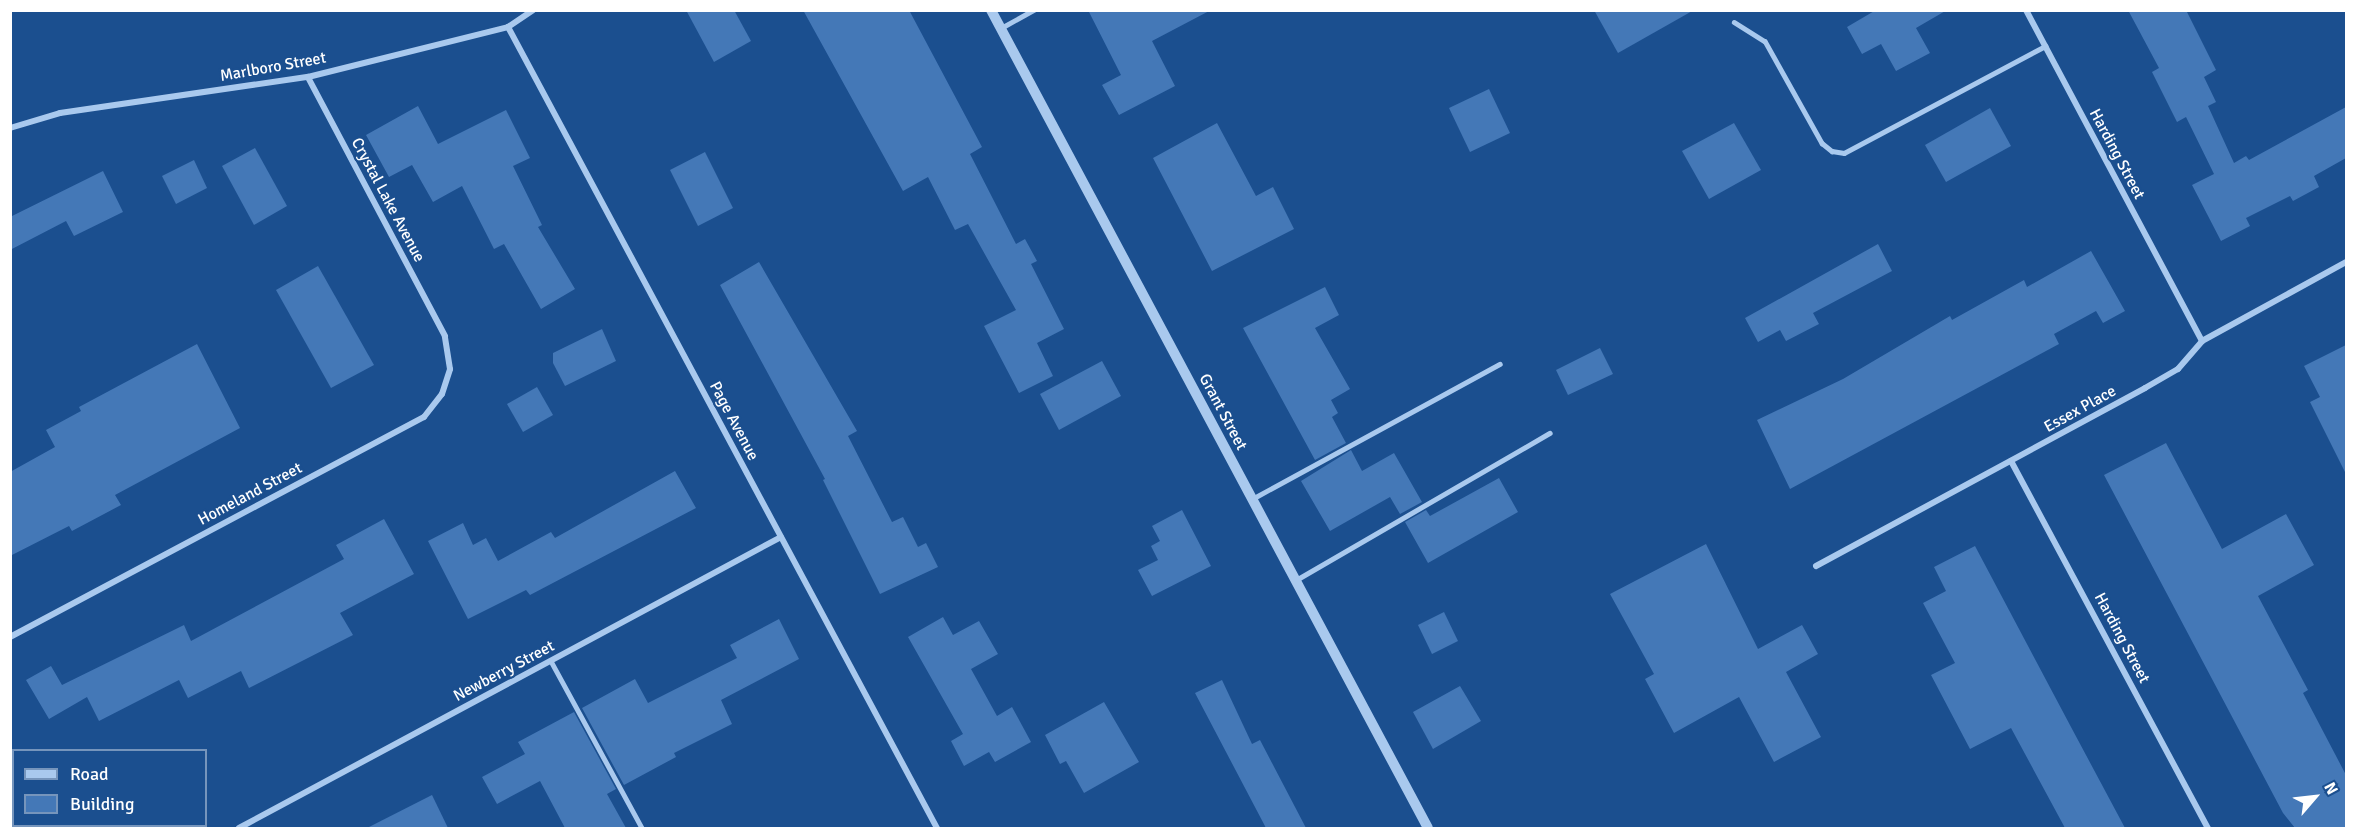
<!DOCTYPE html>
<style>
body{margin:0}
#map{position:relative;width:2357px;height:839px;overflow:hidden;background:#1b4f8f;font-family:Signika,sans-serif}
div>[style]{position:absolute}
.building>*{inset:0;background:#4478b7}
.service>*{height:4.5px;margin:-2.25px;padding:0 2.25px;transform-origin:2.25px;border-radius:2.25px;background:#a9c9ee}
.minor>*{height:6px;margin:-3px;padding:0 3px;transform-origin:3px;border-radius:3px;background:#a9c9ee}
.tertiary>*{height:10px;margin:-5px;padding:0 5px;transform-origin:5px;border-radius:5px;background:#a9c9ee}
span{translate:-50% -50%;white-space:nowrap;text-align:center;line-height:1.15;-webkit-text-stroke:4.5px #1b4f8f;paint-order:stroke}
.street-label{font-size:16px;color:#fff}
.frame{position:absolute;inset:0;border:12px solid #fff;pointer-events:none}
.legend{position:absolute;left:12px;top:749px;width:195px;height:78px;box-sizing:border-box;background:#1b4f8f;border:2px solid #7695bc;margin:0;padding:8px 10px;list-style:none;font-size:18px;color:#fff}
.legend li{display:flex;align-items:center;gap:12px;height:30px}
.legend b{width:30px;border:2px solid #7695bc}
.north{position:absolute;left:2285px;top:767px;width:60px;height:60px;-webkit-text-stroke:4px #1b4f8f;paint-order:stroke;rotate:62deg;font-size:16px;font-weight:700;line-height:24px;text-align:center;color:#fff}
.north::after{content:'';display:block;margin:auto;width:21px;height:27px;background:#fff;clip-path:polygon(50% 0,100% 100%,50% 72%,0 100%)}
</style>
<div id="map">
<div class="building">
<div style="clip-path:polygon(686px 10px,734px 10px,751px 41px,714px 62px)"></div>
<div style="clip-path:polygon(803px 10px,909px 10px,982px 147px,970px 154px,1016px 244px,1025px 239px,1037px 261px,1031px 264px,1064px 329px,1037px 343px,1053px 376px,1019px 393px,984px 326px,1016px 310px,968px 224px,955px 230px,928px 177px,903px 191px)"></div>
<div style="clip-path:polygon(1088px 10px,1211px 10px,1152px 41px,1175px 86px,1119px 115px,1102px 85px,1121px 75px)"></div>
<div style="clip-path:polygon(1594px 10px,1694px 10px,1618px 53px)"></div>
<div style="clip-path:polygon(1876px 10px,1947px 10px,1916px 28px,1930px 53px,1896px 71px,1881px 44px,1862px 54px,1847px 27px)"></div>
<div style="clip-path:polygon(2128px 10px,2186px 10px,2216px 70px,2204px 77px,2216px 102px,2208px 106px,2234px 163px,2246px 156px,2249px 160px,2346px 107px,2346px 158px,2314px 176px,2319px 187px,2293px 201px,2290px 196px,2246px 218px,2250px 226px,2221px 241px,2192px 185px,2214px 174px,2186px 117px,2177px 122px,2152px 72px,2159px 68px)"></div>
<div style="clip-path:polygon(1489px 89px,1510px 133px,1470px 152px,1449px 108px)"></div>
<div style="clip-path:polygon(418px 106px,438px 144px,506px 110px,530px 158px,513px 166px,542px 225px,538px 227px,575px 289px,541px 309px,504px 244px,494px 249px,462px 186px,433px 202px,412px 165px,389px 177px,366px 135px)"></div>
<div style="clip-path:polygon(1990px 108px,2011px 146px,1946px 182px,1925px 145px)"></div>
<div style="clip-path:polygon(1217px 123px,1256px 196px,1273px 187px,1294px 229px,1212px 271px,1153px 158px)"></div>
<div style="clip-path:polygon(1734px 123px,1761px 170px,1709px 199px,1682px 151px)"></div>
<div style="clip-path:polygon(255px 148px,287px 206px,254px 225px,222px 166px)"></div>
<div style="clip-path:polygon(705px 152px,733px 208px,698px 226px,670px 170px)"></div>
<div style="clip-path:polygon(194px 160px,207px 188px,176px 204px,162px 176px)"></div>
<div style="clip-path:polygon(103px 171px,123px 212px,74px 236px,66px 221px,10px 250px,10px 217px)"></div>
<div style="clip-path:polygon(1878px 244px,1892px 271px,1813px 313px,1819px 324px,1786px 341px,1780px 330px,1758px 342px,1745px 318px)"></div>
<div style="clip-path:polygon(2091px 251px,2125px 311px,2103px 323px,2096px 311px,2054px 334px,2059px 344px,1790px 489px,1757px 420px,1843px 379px,1950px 316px,1952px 320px,2024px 280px,2027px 287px)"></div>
<div style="clip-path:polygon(759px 262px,857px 431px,848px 436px,892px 522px,903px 517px,918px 547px,926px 543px,938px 567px,880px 594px,823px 480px,825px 479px,720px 285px)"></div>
<div style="clip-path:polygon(318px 266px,374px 365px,331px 388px,276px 290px)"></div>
<div style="clip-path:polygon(1325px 287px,1339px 315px,1315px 328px,1350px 389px,1331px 400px,1338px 413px,1332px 417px,1346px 443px,1315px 460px,1243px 328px)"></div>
<div style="clip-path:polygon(602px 329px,616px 361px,565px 386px,553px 363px,553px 353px)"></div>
<div style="clip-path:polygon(197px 344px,240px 428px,115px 495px,121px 505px,72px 531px,69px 526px,10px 556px,10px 472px,55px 447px,46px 430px,81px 411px,79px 407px)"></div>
<div style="clip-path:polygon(2346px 345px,2346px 474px,2310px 402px,2320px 397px,2304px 366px)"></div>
<div style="clip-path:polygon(1600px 348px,1613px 374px,1568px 395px,1556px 370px)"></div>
<div style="clip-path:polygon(1102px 361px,1121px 396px,1059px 430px,1040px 394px)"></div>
<div style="clip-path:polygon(537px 387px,553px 415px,523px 432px,507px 404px)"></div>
<div style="clip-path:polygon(2166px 443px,2222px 549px,2286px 514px,2314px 565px,2258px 596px,2308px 690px,2303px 693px,2346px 775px,2346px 828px,2295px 828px,2283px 813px,2104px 475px)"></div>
<div style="clip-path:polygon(1351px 450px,1362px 471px,1394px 453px,1422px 502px,1400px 514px,1390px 497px,1330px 531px,1301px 481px)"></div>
<div style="clip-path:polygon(675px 471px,696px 508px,530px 595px,526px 590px,468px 619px,428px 541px,463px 523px,473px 545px,486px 538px,498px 561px,551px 532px,555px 538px)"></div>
<div style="clip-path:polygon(1499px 478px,1518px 512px,1428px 563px,1405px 522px,1426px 510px,1430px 516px)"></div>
<div style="clip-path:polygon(1182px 510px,1211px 566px,1152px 596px,1138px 570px,1158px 560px,1151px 546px,1160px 541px,1152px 526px)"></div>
<div style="clip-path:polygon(384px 519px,414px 574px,340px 613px,353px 635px,249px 688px,241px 671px,188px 698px,179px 680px,99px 721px,87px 697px,49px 719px,26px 680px,51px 666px,62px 685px,184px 625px,191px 641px,344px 559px,336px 545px)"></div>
<div style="clip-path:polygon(1706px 544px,1758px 649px,1802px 625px,1818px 654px,1786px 672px,1821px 737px,1774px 762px,1739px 697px,1674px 733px,1645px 679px,1654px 674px,1610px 594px)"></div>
<div style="clip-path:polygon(1975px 546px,2071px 727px,2125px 828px,2065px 828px,2011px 728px,1970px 749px,1931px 675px,1955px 663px,1923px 603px,1946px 591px,1934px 567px)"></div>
<div style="clip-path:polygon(1444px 612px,1458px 641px,1432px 654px,1418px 625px)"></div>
<div style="clip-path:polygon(943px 617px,953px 635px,979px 621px,998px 654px,971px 669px,997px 716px,1012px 707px,1031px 742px,995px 762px,989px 752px,964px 766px,951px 741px,963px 734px,908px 637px)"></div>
<div style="clip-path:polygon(779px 619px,799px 659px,721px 700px,732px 724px,674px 753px,676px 757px,624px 785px,582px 708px,635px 679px,648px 703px,737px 658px,730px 645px)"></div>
<div style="clip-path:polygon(1222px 680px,1252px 744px,1260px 740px,1306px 828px,1266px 828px,1195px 693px)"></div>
<div style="clip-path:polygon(1460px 686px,1481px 721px,1433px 749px,1413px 712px)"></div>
<div style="clip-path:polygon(1104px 702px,1139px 762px,1084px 793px,1066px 761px,1060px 764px,1045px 735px)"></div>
<div style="clip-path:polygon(574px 712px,616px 789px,607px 794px,626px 828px,565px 828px,540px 781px,497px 804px,482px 777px,525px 754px,518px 742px)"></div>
<div style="clip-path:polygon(432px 795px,448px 828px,367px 828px)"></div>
</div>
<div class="service">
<div style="left:1734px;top:22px;width:36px;rotate:32deg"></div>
<div style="left:1765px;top:41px;width:117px;rotate:60.8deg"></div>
<div style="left:1822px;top:143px;width:13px;rotate:39deg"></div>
<div style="left:1832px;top:151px;width:12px;rotate:9deg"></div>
<div style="left:1844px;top:153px;width:228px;rotate:-28deg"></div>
<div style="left:1001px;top:28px;width:38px;rotate:-29deg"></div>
<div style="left:1252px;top:499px;width:282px;rotate:-28.6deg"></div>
<div style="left:1296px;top:580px;width:293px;rotate:-30.1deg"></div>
<div style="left:551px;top:661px;width:190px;rotate:61.4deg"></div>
</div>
<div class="minor">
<div style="left:2026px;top:10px;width:375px;rotate:62deg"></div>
<div style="left:508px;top:27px;width:909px;rotate:61.83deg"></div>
<div style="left:10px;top:128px;width:52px;rotate:-16.7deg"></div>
<div style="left:60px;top:113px;width:251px;rotate:-8.3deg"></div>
<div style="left:308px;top:77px;width:206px;rotate:-14deg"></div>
<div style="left:508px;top:27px;width:30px;rotate:-34deg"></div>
<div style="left:2011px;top:461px;width:417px;rotate:61.8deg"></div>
<div style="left:1816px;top:566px;width:374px;rotate:-28.4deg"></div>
<div style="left:2145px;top:388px;width:38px;rotate:-30deg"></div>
<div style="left:2178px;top:369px;width:37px;rotate:-49deg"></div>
<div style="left:2202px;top:341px;width:164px;rotate:-28.7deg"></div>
<div style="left:10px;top:637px;width:469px;rotate:-28deg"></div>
<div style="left:424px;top:417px;width:29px;rotate:-52deg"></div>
<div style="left:442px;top:394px;width:26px;rotate:-72deg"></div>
<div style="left:450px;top:369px;width:33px;rotate:-99deg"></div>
<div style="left:445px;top:336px;width:293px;rotate:-117.9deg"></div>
<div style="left:10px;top:788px;width:7px;rotate:56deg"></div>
<div style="left:31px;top:826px;width:2px;rotate:63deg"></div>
<div style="left:239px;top:828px;width:615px;rotate:-28.23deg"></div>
</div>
<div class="tertiary">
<div style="left:991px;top:10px;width:927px;rotate:61.89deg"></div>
</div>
<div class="street-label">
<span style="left:273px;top:67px;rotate:-10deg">Marlboro Street</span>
<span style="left:2117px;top:154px;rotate:62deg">Harding Street</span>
<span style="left:388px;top:200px;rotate:62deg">Crystal Lake Avenue</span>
<span style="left:2080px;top:409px;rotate:-29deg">Essex Place</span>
<span style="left:1223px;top:412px;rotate:62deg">Grant Street</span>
<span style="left:734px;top:421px;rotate:62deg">Page Avenue</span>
<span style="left:250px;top:494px;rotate:-28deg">Homeland Street</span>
<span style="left:2122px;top:638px;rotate:62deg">Harding Street</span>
<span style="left:504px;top:671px;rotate:-28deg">Newberry Street</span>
</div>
<div class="frame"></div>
<ul class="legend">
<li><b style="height:8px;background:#a9c9ee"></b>Road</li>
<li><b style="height:16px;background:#4478b7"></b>Building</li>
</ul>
<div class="north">N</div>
</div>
